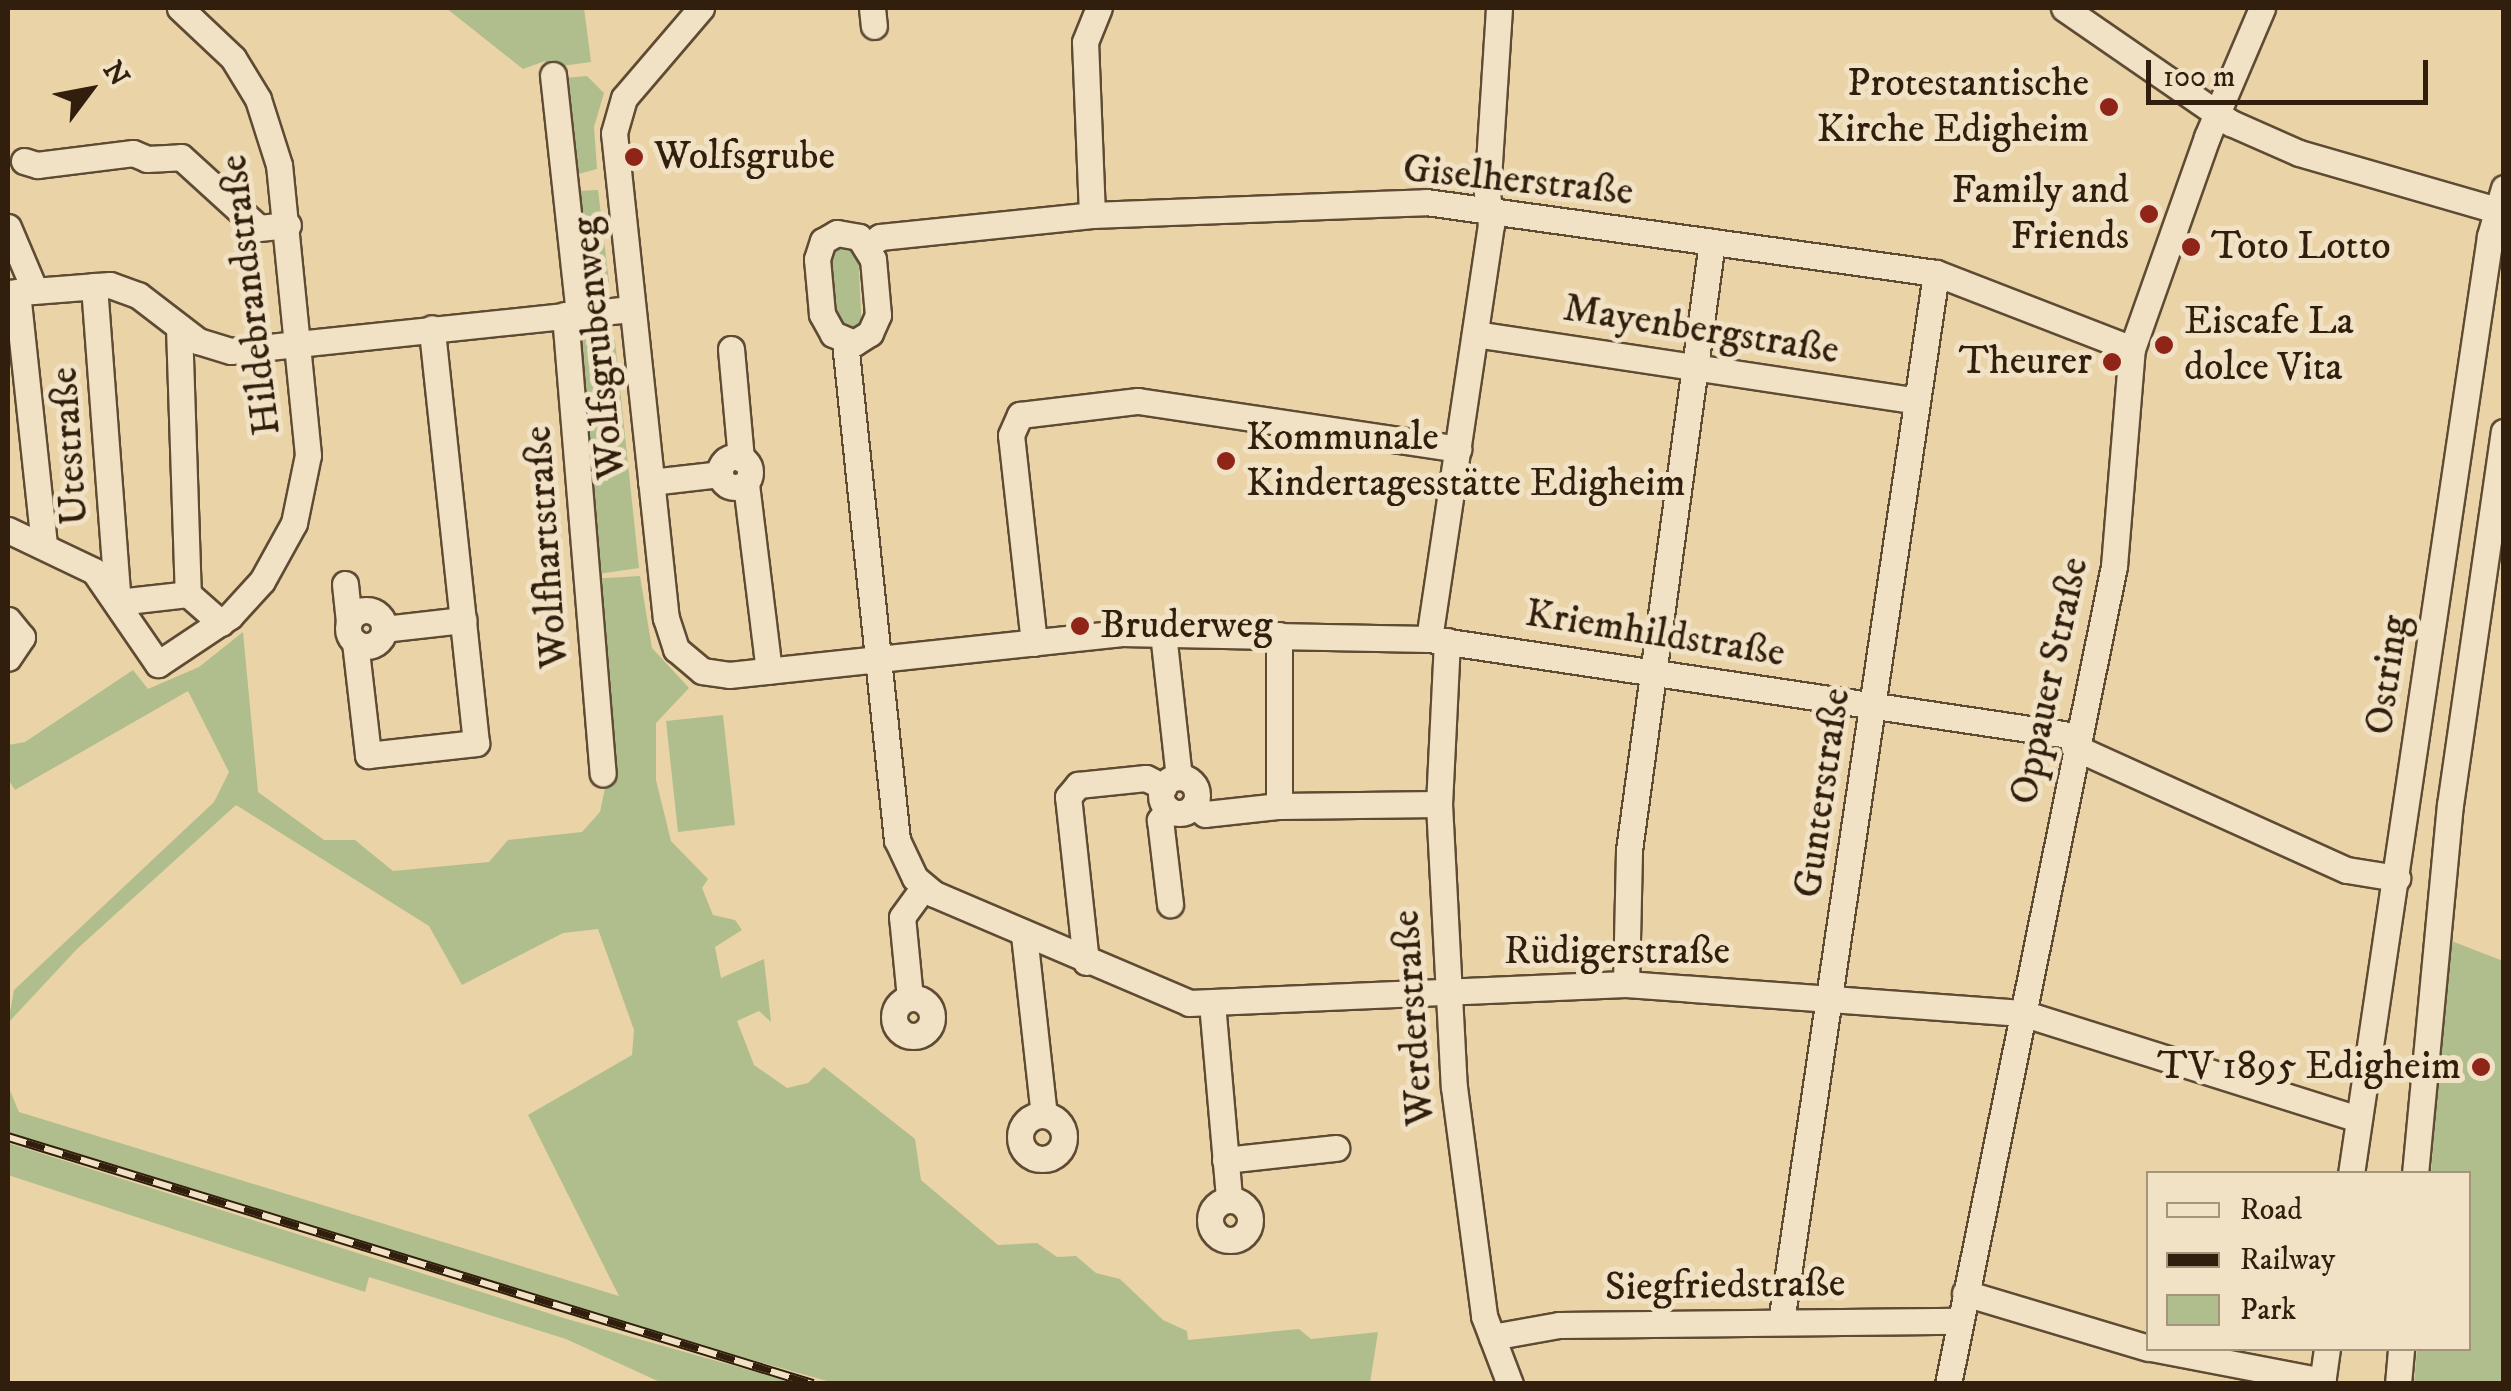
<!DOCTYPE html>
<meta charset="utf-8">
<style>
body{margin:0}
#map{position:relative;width:2511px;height:1391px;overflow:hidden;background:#ead3a7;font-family:"IM FELL DW Pica",serif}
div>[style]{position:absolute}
.green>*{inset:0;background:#b0be8d}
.roads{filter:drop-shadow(2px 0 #5f4b34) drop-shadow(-2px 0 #5f4b34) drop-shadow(0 2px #5f4b34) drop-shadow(0 -2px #5f4b34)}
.minor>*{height:25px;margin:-12.5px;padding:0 12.5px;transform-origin:12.5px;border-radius:12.5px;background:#f1e2c6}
.minor>.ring{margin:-12.5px;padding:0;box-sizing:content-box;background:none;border:25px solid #f1e2c6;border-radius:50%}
.rail>*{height:10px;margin-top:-5px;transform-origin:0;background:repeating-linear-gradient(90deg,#f1e2c6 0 19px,#311e0d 0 38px);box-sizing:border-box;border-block:2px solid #311e0d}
.dots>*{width:28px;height:28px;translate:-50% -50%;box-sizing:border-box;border:5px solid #f1e2c6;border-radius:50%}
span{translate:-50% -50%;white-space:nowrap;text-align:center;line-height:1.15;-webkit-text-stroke:10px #f1e2c6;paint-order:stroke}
.poi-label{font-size:40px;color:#311e0d}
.right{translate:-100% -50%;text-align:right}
.left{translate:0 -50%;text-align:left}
.street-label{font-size:40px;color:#311e0d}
.frame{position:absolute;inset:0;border:10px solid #311e0d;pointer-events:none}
.legend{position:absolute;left:2146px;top:1171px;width:325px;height:180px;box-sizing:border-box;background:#f1e2c6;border:2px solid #a4947c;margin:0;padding:12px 18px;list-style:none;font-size:30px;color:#311e0d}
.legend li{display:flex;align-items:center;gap:20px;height:50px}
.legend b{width:50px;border:2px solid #a4947c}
.north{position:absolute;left:40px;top:40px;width:100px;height:100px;-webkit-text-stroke:8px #f1e2c6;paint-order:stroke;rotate:58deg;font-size:28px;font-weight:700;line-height:40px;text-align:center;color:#311e0d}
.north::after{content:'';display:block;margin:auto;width:35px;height:45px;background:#311e0d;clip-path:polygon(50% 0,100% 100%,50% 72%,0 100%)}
.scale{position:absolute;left:2146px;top:60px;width:282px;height:45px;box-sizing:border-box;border:5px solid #311e0d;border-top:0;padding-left:12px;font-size:30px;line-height:35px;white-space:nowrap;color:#311e0d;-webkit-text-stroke:8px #f1e2c6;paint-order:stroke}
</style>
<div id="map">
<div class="green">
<div style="clip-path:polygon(446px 8px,584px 8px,591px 62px,547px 68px,545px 61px,523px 69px)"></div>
<div style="clip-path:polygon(587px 76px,604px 93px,594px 127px,597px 169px,571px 176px,564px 78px)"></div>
<div style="clip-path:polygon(598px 190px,609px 282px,582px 293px,577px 191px)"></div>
<div style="clip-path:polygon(839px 239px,858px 252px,862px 331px,838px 326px,830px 253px)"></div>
<div style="clip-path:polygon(606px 332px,615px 341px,639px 568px,591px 575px,571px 338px)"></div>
<div style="clip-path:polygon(640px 576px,652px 648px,689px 688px,656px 723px,656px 780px,671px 841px,708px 879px,702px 888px,713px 915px,735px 920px,742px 930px,715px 947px,721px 978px,764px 959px,771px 1022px,759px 1011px,737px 1021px,754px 1065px,787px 1088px,808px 1083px,824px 1067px,915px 1139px,921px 1180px,998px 1245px,1037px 1243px,1057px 1257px,1076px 1256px,1096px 1273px,1120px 1279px,1163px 1320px,1187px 1331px,1188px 1340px,1299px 1329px,1311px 1339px,1378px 1332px,1370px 1383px,834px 1383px,571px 1309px,8px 1132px,8px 1086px,19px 1112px,619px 1296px,528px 1115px,632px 1055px,634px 1030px,598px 929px,563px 933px,462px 985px,429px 926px,236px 805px,77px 949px,8px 1023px,14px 990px,214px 802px,229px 772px,188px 691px,15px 790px,8px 779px,8px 745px,25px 742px,133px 670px,148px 689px,199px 667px,243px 632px,258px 792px,324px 840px,355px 840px,393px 871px,489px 862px,508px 840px,582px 832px,600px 812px,607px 778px,590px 579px)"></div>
<div style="clip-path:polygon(723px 715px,735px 825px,678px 832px,666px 721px)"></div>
<div style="clip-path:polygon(2449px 940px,2503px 961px,2503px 1383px,2414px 1384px,2417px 1349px,2468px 1348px,2468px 1174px,2431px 1173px)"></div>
<div style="clip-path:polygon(8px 1143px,567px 1319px,795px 1383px,662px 1383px,566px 1339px,369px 1277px,365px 1292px,8px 1175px)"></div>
</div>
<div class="roads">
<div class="minor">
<div style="left:701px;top:8px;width:118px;rotate:130.5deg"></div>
<div style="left:624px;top:98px;width:36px;rotate:106deg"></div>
<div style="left:614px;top:133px;width:488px;rotate:83.9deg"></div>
<div style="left:666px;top:618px;width:33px;rotate:72deg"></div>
<div style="left:676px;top:649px;width:34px;rotate:40deg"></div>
<div style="left:702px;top:671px;width:27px;rotate:8deg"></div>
<div style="left:729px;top:675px;width:393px;rotate:-6.1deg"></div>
<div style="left:1120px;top:633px;width:309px;rotate:1.1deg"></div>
<div style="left:1429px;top:639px;width:654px;rotate:8.53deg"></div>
<div style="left:872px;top:8px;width:18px;rotate:84deg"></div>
<div style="left:2064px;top:8px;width:203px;rotate:34.6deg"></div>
<div style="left:2231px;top:123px;width:74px;rotate:23.8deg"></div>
<div style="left:2299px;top:153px;width:206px;rotate:16.1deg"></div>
<div style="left:2497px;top:210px;width:8px;rotate:-30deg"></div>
<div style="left:553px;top:75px;width:240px;rotate:83.8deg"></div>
<div style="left:24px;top:161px;width:14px;rotate:17deg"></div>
<div style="left:37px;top:165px;width:97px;rotate:-7.1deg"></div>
<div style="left:133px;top:153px;width:15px;rotate:23deg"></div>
<div style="left:147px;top:159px;width:34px;rotate:-3deg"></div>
<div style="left:181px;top:157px;width:105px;rotate:42.3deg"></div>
<div style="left:259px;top:228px;width:29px;rotate:-6deg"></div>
<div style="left:1092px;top:215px;width:173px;rotate:-92.3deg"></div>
<div style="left:1085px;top:42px;width:37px;rotate:-68deg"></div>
<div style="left:8px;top:227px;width:69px;rotate:67.1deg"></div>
<div style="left:837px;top:233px;width:22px;rotate:10deg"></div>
<div style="left:859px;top:237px;width:26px;rotate:58deg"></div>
<div style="left:873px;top:259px;width:56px;rotate:84.9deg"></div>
<div style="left:878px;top:315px;width:20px;rotate:114deg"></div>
<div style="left:870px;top:333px;width:19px;rotate:148deg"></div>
<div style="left:854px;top:343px;width:23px;rotate:-157deg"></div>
<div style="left:833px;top:334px;width:23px;rotate:-119deg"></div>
<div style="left:822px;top:314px;width:55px;rotate:-95.2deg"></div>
<div style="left:817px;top:259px;width:19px;rotate:-72deg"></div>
<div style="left:823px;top:241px;width:16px;rotate:-30deg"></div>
<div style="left:868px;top:246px;width:15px;rotate:-37deg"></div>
<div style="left:880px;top:237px;width:213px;rotate:-5.9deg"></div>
<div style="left:1092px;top:215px;width:334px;rotate:-2.2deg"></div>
<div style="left:1426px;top:202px;width:515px;rotate:7.93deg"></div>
<div style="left:1936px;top:273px;width:210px;rotate:21.2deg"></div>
<div style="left:94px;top:286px;width:317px;rotate:85.7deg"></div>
<div style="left:118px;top:602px;width:70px;rotate:-6.5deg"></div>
<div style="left:17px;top:292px;width:255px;rotate:83.9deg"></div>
<div style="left:8px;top:293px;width:102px;rotate:-4.5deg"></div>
<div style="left:110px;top:285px;width:30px;rotate:20deg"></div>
<div style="left:138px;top:295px;width:76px;rotate:37.5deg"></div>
<div style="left:198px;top:341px;width:34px;rotate:17deg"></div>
<div style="left:231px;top:351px;width:402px;rotate:-6deg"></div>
<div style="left:565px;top:315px;width:460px;rotate:85.3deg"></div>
<div style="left:179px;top:327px;width:267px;rotate:88.1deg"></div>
<div style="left:188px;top:594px;width:44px;rotate:41.3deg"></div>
<div style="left:1475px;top:334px;width:447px;rotate:8.6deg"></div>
<div style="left:845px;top:342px;width:501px;rotate:84.04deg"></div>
<div style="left:897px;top:840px;width:42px;rotate:64.7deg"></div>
<div style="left:915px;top:878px;width:25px;rotate:40deg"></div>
<div style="left:934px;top:894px;width:277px;rotate:23.1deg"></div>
<div style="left:1189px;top:1003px;width:437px;rotate:-2.5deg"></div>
<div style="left:1626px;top:984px;width:397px;rotate:4.2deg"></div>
<div style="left:2022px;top:1013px;width:353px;rotate:17.5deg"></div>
<div style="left:731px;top:349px;width:110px;rotate:84.8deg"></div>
<div class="ring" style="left:720px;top:457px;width:5px;height:5px"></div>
<div style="left:651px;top:482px;width:69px;rotate:-6.6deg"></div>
<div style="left:746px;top:484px;width:188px;rotate:83deg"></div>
<div style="left:8px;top:530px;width:95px;rotate:25.5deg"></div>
<div style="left:94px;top:571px;width:113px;rotate:55.5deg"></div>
<div style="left:158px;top:664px;width:87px;rotate:-33.7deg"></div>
<div style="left:230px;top:616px;width:47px;rotate:-47.6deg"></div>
<div style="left:262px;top:581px;width:66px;rotate:-61.1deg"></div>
<div style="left:294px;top:523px;width:69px;rotate:-78.4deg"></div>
<div style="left:308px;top:455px;width:291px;rotate:-95.7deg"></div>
<div style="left:279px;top:165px;width:69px;rotate:-107.7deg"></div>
<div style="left:258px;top:99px;width:48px;rotate:-121.4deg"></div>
<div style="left:233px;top:58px;width:73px;rotate:-136.7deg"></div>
<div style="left:345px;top:584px;width:37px;rotate:84deg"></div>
<div class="ring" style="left:348px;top:610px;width:11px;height:11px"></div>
<div style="left:8px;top:620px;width:22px;rotate:51deg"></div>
<div style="left:22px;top:637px;width:25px;rotate:124deg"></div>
<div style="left:384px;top:629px;width:80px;rotate:-6.5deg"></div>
<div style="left:1163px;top:633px;width:145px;rotate:83.7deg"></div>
<div style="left:1429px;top:639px;width:419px;rotate:-81.5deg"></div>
<div style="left:1491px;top:225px;width:31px;rotate:-97deg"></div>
<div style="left:1487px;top:194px;width:186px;rotate:-86.3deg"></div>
<div style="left:1447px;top:641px;width:163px;rotate:92.8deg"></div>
<div style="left:1439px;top:804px;width:283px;rotate:87deg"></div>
<div style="left:1454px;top:1087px;width:231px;rotate:82.5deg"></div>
<div style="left:1484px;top:1316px;width:73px;rotate:69.1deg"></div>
<div style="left:355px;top:642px;width:114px;rotate:83.4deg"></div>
<div style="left:368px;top:755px;width:109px;rotate:-6.3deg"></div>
<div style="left:476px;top:743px;width:417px;rotate:-96.1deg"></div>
<div style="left:1034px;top:643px;width:209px;rotate:-96.3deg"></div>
<div style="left:1011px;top:435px;width:22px;rotate:-66deg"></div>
<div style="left:1020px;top:415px;width:119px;rotate:-6.8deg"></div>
<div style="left:1138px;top:401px;width:324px;rotate:8.5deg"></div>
<div style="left:2074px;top:747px;width:299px;rotate:24.3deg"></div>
<div style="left:2347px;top:870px;width:51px;rotate:9.1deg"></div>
<div class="ring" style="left:1161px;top:777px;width:11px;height:11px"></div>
<div style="left:1194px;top:805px;width:14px;rotate:39deg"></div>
<div style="left:1205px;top:814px;width:74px;rotate:-6.2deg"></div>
<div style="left:1279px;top:806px;width:171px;rotate:-90deg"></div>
<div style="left:1279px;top:806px;width:160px;rotate:-0.7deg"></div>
<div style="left:1168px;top:809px;width:14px;rotate:126deg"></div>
<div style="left:1160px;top:820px;width:85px;rotate:83.2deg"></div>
<div style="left:1024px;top:935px;width:181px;rotate:83.7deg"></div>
<div style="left:1086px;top:962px;width:166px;rotate:-96.2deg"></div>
<div style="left:1068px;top:797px;width:16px;rotate:-50deg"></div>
<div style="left:1078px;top:785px;width:68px;rotate:-5.9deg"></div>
<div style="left:1146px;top:778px;width:20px;rotate:27deg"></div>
<div style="left:1626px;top:984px;width:134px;rotate:-88.7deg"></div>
<div style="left:1629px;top:850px;width:614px;rotate:-82.23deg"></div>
<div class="ring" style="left:894px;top:998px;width:13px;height:13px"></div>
<div style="left:910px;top:998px;width:81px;rotate:-95.6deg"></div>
<div style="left:902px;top:917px;width:37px;rotate:-54deg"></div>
<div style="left:1212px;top:1003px;width:197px;rotate:85deg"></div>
<div class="ring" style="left:1020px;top:1115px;width:19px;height:19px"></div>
<div style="left:1225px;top:1160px;width:112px;rotate:-6.2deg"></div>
<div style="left:2351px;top:1174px;width:948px;rotate:-81.57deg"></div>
<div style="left:2490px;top:236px;width:50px;rotate:-73.7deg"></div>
<div style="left:2415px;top:1174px;width:371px;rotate:-84.6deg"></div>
<div style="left:2450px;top:805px;width:377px;rotate:-81.8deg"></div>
<div class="ring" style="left:1210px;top:1200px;width:15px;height:15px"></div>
<div style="left:1965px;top:1293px;width:191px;rotate:16.7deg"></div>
<div style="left:1781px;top:1322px;width:1060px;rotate:-81.59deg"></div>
<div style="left:1492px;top:1337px;width:68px;rotate:-10.2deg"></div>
<div style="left:1559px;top:1325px;width:401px;rotate:-0.6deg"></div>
<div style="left:2151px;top:1348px;width:175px;rotate:10.9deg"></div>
<div style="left:1948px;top:1384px;width:835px;rotate:-78.53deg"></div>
<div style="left:2114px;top:566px;width:218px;rotate:-85.3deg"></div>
<div style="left:2132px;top:349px;width:225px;rotate:-70.5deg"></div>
<div style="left:2207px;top:137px;width:140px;rotate:-66.9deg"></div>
<div style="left:2322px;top:1384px;width:36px;rotate:-82deg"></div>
<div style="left:2398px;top:1384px;width:36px;rotate:-85deg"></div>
</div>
</div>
<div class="rail">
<div style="left:8px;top:1137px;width:842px;rotate:17.06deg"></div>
</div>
<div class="dots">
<div style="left:2109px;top:107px;background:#8f2418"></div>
<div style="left:634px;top:157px;background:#8f2418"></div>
<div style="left:2149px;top:214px;background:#8f2418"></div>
<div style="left:2191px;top:247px;background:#8f2418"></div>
<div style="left:2164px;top:345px;background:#8f2418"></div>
<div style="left:2112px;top:362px;background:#8f2418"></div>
<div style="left:1226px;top:461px;background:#8f2418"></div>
<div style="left:1080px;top:626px;background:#8f2418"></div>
<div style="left:2481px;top:1067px;background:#8f2418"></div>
</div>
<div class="poi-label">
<span class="right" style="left:2089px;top:107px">Protestantische<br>Kirche Edigheim</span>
<span class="left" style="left:654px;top:157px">Wolfsgrube</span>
<span class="right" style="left:2129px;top:214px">Family and<br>Friends</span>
<span class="left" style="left:2211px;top:247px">Toto Lotto</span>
<span class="left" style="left:2184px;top:345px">Eiscafe La<br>dolce Vita</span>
<span class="right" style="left:2092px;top:362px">Theurer</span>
<span class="left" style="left:1246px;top:461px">Kommunale<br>Kindertagesstätte Edigheim</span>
<span class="left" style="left:1100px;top:626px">Bruderweg</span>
<span class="right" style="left:2461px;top:1067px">TV 1895 Edigheim</span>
</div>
<div class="street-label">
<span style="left:1518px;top:181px;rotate:6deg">Giselherstraße</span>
<span style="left:251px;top:295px;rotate:-97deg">Hildebrandstraße</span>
<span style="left:1701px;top:330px;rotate:9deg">Mayenbergstraße</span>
<span style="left:599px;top:348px;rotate:-96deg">Wolfsgrubenweg</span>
<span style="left:70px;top:446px;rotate:-94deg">Utestraße</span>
<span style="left:547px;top:547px;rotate:-94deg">Wolfhartstraße</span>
<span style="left:1655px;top:634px;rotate:9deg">Kriemhildstraße</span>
<span style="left:2388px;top:675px;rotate:-82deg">Ostring</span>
<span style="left:2050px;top:681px;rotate:-78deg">Oppauer Straße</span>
<span style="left:1823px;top:793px;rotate:-82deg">Gunterstraße</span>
<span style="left:1617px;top:952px">Rüdigerstraße</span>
<span style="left:1414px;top:1018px;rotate:-94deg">Werderstraße</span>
<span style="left:1725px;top:1286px;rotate:-1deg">Siegfriedstraße</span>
</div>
<div class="frame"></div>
<ul class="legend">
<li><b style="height:12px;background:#f1e2c6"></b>Road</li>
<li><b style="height:12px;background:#311e0d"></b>Railway</li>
<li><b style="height:28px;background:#b0be8d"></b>Park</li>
</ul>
<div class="north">N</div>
<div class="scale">100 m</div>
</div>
